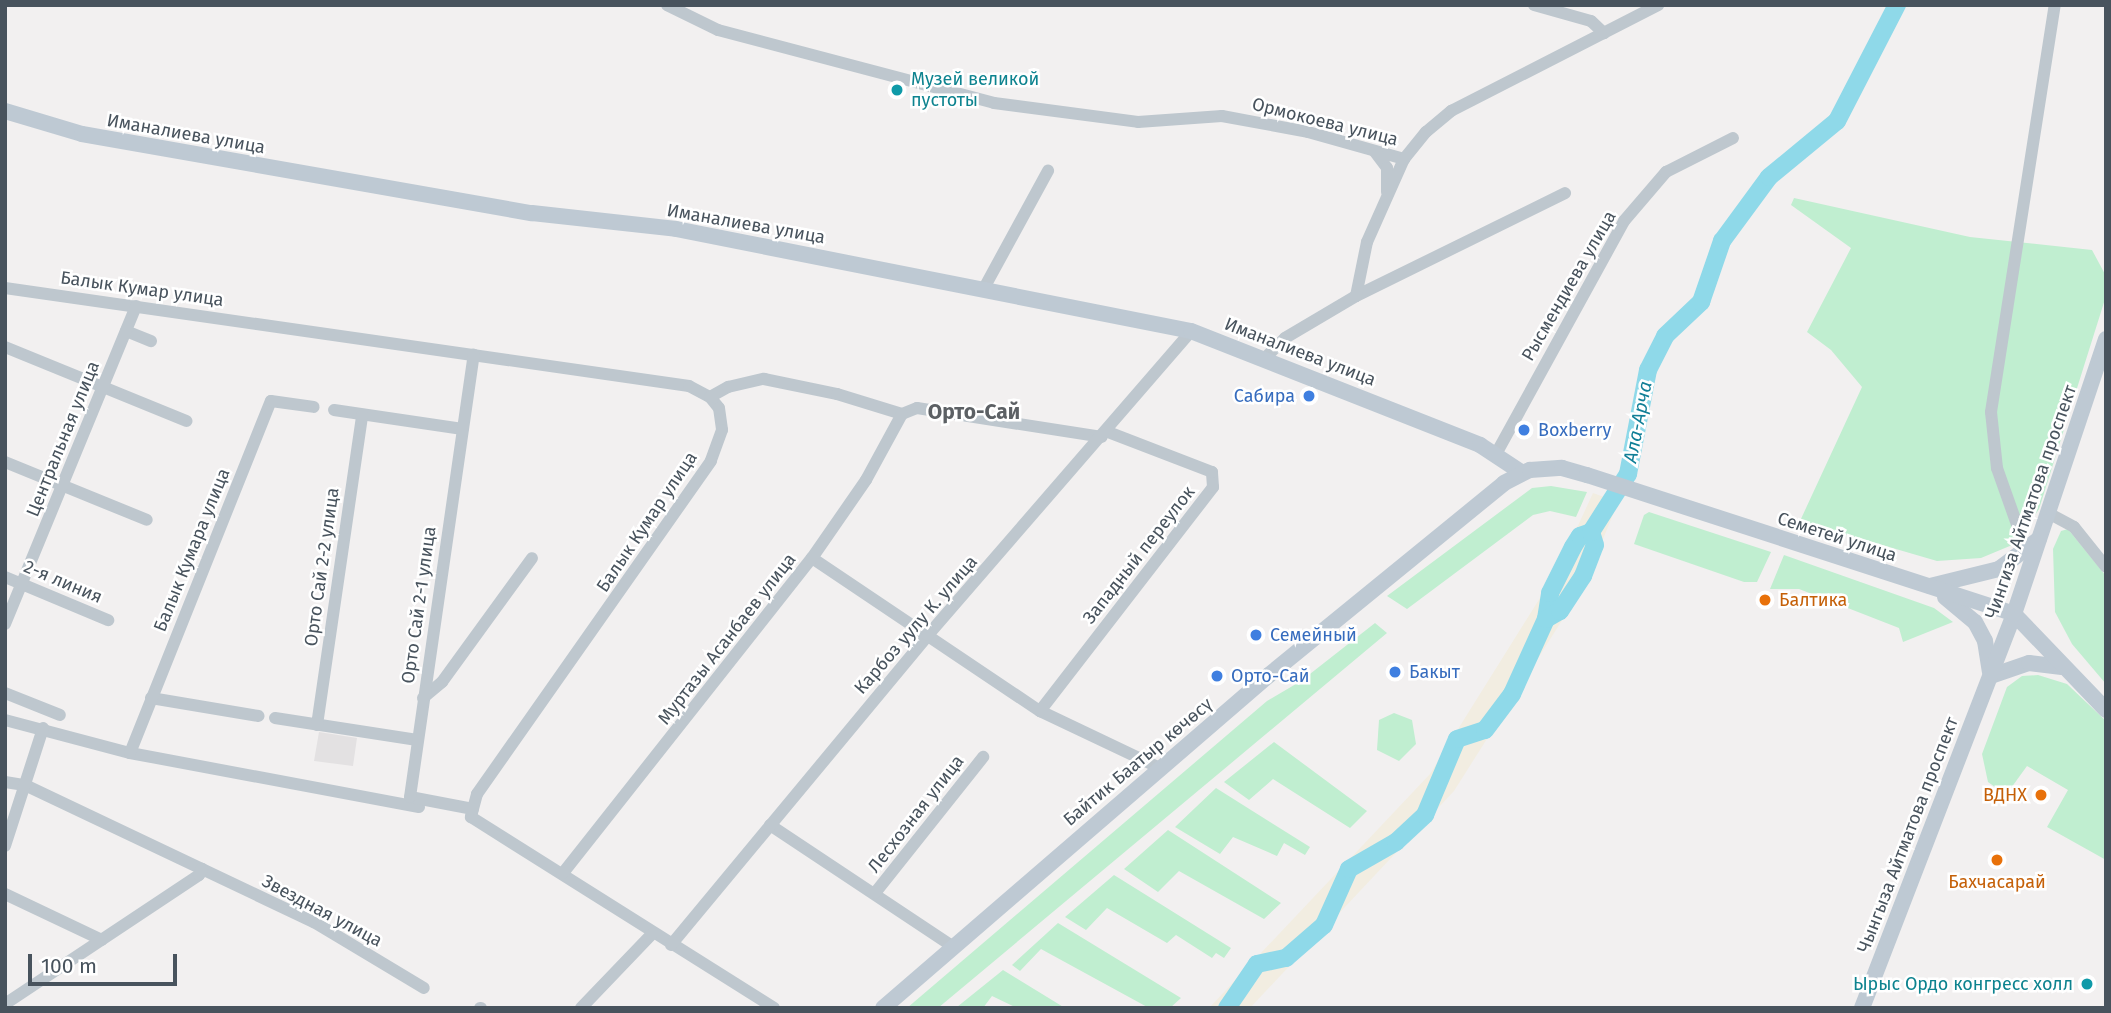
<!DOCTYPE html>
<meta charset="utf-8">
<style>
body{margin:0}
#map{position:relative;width:2111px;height:1013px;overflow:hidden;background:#f2f0f0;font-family:"Fira Sans",sans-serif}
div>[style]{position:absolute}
.education>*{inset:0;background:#e3e1e2}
.green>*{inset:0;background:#c0eed0}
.sand>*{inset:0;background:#f2ede1}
.river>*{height:18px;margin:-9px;padding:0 9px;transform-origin:9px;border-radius:9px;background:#8fd9e9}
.street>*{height:12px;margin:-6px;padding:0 6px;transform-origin:6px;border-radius:6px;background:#bec7ce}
.secondary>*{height:16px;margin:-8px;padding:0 8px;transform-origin:8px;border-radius:8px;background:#bec9d3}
.dots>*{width:19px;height:19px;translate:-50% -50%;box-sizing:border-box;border:4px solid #fff;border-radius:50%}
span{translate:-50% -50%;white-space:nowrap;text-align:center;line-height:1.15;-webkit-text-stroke:5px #fff;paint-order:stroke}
.culture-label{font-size:18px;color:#0d838f}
.left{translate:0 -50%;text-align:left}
.right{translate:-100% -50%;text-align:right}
.street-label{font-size:18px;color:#48535d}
.shop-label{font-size:18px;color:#366cbe}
.food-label{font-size:18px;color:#c56008}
.water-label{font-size:19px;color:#117f97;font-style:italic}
.quarter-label{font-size:21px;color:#5c6064;font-weight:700}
.frame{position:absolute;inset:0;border:7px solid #48535d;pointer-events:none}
.scale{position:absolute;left:28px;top:954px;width:149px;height:32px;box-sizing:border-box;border:4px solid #48535d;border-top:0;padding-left:9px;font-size:21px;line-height:24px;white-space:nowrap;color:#48535d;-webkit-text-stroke:5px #fff;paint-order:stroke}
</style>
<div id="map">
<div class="education">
<div style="clip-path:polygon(319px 732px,357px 738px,353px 766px,314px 761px)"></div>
</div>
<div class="green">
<div style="clip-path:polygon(1794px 198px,1970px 237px,2092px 250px,2106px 276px,2106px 296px,2039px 509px,2017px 543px,1981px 558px,1937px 561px,1800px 521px,1862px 387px,1831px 350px,1807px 332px,1851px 248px,1791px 205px)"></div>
<div style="clip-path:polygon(1551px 486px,1587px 492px,1576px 517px,1550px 511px,1533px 515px,1407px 609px,1387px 596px,1532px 488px)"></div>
<div style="clip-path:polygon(1649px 512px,1771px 552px,1757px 582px,1744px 582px,1634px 544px,1644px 515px)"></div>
<div style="clip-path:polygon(2068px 529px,2106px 576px,2106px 684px,2072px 644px,2055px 612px,2053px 549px,2061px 531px)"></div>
<div style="clip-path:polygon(1784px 555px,1934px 608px,1953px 622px,1903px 642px,1899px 628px,1799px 589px,1770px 589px)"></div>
<div style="clip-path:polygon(1375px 623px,1387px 633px,938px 1008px,907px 1008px,1267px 701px,1301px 681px)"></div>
<div style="clip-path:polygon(2038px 675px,2067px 684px,2106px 721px,2106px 860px,2047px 827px,2068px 790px,2027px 766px,2006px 795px,1988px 782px,1982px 754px,2007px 687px,2022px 676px)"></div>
<div style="clip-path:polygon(1394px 713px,1412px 720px,1416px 744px,1399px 761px,1377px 750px,1379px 720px)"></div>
<div style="clip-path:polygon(1274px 742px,1367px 811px,1350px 828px,1273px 779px,1249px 800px,1224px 782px)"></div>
<div style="clip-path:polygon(1216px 788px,1310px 847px,1305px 855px,1284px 843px,1277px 856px,1233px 837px,1220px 854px,1175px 827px)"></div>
<div style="clip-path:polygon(1168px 830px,1281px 903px,1264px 919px,1179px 871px,1158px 892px,1124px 869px)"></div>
<div style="clip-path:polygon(1114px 875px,1231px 948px,1224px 958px,1216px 953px,1212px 958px,1176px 935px,1167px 943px,1107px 908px,1086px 930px,1065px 917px)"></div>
<div style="clip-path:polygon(1058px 923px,1181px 998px,1170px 1008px,1149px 1008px,1041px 949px,1020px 971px,1012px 965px)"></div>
<div style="clip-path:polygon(1003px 970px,1065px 1008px,1017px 1008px,992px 996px,983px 1008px,957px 1007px)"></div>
</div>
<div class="sand">
<div style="clip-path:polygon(1593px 493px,1618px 502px,1585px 584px,1454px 791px,1250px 1008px,1209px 1008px,1430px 774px,1558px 569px)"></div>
</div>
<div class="river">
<div style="left:1546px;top:619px;width:26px;rotate:-81deg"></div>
<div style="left:1550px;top:593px;width:51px;rotate:-63.4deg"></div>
<div style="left:1573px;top:547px;width:13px;rotate:-58deg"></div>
<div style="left:1580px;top:536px;width:12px;rotate:-20deg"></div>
<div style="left:1227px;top:1008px;width:53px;rotate:-55.7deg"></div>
<div style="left:1257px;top:964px;width:30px;rotate:-12deg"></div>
<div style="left:1286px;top:958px;width:50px;rotate:-41deg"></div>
<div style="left:1324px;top:925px;width:61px;rotate:-65.9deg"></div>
<div style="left:1349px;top:869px;width:54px;rotate:-29.9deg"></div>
<div style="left:1396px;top:842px;width:40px;rotate:-43deg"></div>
<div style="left:1425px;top:815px;width:82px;rotate:-67.2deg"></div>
<div style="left:1457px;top:739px;width:29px;rotate:-18deg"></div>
<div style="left:1485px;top:730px;width:45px;rotate:-53.1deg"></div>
<div style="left:1512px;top:694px;width:82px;rotate:-65.6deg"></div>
<div style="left:1546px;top:619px;width:16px;rotate:-30deg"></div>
<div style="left:1560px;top:611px;width:42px;rotate:-56.7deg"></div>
<div style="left:1583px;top:576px;width:33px;rotate:-69deg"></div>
<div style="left:1595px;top:545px;width:14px;rotate:-107deg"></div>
<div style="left:1591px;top:532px;width:69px;rotate:-57.5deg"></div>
<div style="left:1628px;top:474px;width:106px;rotate:-79.1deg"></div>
<div style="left:1648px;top:370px;width:38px;rotate:-63deg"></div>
<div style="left:1665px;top:336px;width:50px;rotate:-43.4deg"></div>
<div style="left:1701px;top:302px;width:65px;rotate:-71deg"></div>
<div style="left:1722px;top:241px;width:79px;rotate:-53.7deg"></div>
<div style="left:1769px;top:177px;width:88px;rotate:-39.5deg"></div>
<div style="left:1837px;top:121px;width:131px;rotate:-62.7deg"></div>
</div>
<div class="street">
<div style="left:667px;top:5px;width:57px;rotate:26.1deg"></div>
<div style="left:718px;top:30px;width:285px;rotate:14.8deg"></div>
<div style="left:994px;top:103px;width:145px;rotate:7.5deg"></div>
<div style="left:1138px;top:122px;width:84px;rotate:-4.1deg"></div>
<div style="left:1222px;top:116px;width:87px;rotate:10.5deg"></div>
<div style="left:1308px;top:132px;width:100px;rotate:15.7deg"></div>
<div style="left:1534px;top:5px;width:59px;rotate:15.7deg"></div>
<div style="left:1591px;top:21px;width:18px;rotate:43deg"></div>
<div style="left:1375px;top:152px;width:20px;rotate:53deg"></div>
<div style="left:1387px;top:168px;width:24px;rotate:90deg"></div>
<div style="left:5px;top:288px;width:691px;rotate:8.15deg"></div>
<div style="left:689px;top:386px;width:24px;rotate:28deg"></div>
<div style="left:710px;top:397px;width:14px;rotate:51deg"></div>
<div style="left:719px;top:408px;width:22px;rotate:82deg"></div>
<div style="left:722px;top:430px;width:33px;rotate:110deg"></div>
<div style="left:711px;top:461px;width:407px;rotate:125.1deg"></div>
<div style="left:477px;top:794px;width:24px;rotate:105deg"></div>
<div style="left:471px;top:817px;width:358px;rotate:32.2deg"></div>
<div style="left:983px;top:290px;width:136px;rotate:-61.4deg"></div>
<div style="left:1356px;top:296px;width:233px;rotate:-26.2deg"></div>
<div style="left:126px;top:331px;width:27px;rotate:22deg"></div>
<div style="left:5px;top:347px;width:196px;rotate:22.2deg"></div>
<div style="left:1265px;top:358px;width:28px;rotate:-45deg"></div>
<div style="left:1285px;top:338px;width:82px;rotate:-30.6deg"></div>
<div style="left:1356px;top:296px;width:55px;rotate:-78.5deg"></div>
<div style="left:1367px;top:242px;width:91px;rotate:-66deg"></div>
<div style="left:1404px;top:159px;width:35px;rotate:-51deg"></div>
<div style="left:1426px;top:132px;width:33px;rotate:-40deg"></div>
<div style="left:1451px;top:111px;width:233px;rotate:-27.1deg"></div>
<div style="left:710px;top:397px;width:21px;rotate:-29deg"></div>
<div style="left:728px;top:387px;width:37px;rotate:-13deg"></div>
<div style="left:764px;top:379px;width:75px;rotate:11.6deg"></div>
<div style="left:837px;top:394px;width:68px;rotate:17.1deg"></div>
<div style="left:334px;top:410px;width:130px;rotate:8.4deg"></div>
<div style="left:902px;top:414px;width:16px;rotate:-22deg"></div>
<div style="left:917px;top:408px;width:187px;rotate:8.9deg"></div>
<div style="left:1496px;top:454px;width:266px;rotate:-61.2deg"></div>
<div style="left:1624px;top:221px;width:65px;rotate:-49.4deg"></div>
<div style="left:1666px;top:172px;width:75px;rotate:-26.9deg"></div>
<div style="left:5px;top:462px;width:153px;rotate:22.2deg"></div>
<div style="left:2050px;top:514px;width:27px;rotate:28deg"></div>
<div style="left:2074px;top:527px;width:51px;rotate:51.3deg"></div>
<div style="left:2026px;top:550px;width:87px;rotate:-109.5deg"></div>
<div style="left:1997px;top:468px;width:56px;rotate:-96.1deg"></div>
<div style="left:1991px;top:412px;width:412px;rotate:-81.1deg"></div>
<div style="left:812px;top:558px;width:275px;rotate:33.9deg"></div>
<div style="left:1040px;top:711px;width:133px;rotate:25.4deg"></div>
<div style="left:5px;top:577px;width:112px;rotate:22.7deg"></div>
<div style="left:5px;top:624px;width:344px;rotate:-67.6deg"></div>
<div style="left:5px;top:693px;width:59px;rotate:21.8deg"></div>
<div style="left:151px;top:698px;width:109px;rotate:9.5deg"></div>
<div style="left:423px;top:698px;width:25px;rotate:-40deg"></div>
<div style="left:442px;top:682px;width:153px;rotate:-54deg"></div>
<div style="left:1040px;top:711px;width:283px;rotate:-52.3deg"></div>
<div style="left:1213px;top:487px;width:15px;rotate:-94deg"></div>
<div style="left:1212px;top:472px;width:111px;rotate:-159deg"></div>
<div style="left:275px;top:718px;width:144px;rotate:8.8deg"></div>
<div style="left:5px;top:720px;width:129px;rotate:14.8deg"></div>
<div style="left:130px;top:753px;width:294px;rotate:10.6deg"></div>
<div style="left:317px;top:725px;width:313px;rotate:-81.7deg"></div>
<div style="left:130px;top:753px;width:379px;rotate:-68.2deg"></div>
<div style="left:271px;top:401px;width:43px;rotate:7.9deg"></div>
<div style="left:5px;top:782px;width:20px;rotate:9deg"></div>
<div style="left:25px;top:785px;width:320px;rotate:25.4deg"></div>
<div style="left:314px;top:922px;width:128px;rotate:31deg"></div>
<div style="left:473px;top:809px;width:64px;rotate:-169.2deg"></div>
<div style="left:410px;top:797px;width:447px;rotate:-81.8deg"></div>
<div style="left:770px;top:825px;width:219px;rotate:33.6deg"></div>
<div style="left:5px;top:846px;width:124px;rotate:-72.1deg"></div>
<div style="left:563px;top:873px;width:402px;rotate:-51.7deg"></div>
<div style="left:812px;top:558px;width:95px;rotate:-55.3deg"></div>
<div style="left:866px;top:480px;width:75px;rotate:-61.4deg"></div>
<div style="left:875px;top:893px;width:174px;rotate:-51.5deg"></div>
<div style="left:5px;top:894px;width:107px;rotate:25.4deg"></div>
<div style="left:671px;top:945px;width:403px;rotate:-50.3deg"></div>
<div style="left:928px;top:635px;width:402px;rotate:-49.1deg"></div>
<div style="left:5px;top:1004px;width:233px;rotate:-33.6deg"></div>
<div style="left:199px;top:875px;width:7px;rotate:-63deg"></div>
<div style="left:480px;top:1008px;width:1px"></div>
<div style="left:581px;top:1008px;width:103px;rotate:-46.2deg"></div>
</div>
<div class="secondary">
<div style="left:5px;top:111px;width:80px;rotate:16.6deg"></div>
<div style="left:82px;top:134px;width:457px;rotate:10deg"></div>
<div style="left:532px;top:213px;width:145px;rotate:6.3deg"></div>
<div style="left:676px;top:229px;width:525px;rotate:11.2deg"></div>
<div style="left:1191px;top:331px;width:311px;rotate:21.5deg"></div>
<div style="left:1480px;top:445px;width:49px;rotate:33.4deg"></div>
<div style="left:1930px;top:586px;width:71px;rotate:-13.8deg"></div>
<div style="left:1999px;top:569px;width:50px;rotate:-36.9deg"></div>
<div style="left:1945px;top:597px;width:39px;rotate:40deg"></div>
<div style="left:1975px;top:622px;width:21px;rotate:62deg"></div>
<div style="left:1985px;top:641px;width:31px;rotate:81deg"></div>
<div style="left:1991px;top:676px;width:40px;rotate:-18.9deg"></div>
<div style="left:2029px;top:663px;width:33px;rotate:7deg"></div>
<div style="left:883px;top:1008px;width:510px;rotate:-40.78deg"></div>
<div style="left:1269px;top:675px;width:303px;rotate:-39.2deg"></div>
<div style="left:1504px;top:483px;width:29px;rotate:-27deg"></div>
<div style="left:1530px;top:470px;width:32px;rotate:-4deg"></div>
<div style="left:1562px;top:468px;width:26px;rotate:16deg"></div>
<div style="left:1587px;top:475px;width:449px;rotate:18deg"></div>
<div style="left:2014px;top:614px;width:133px;rotate:46.2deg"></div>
<div style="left:1862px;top:1008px;width:422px;rotate:-68.9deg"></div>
<div style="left:2014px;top:614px;width:290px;rotate:-71.5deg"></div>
</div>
<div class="dots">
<div style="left:897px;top:90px;background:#0f9aa8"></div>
<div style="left:1309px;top:396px;background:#3f7fe0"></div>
<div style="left:1524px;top:430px;background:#3f7fe0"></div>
<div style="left:1765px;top:600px;background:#e8710a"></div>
<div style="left:1256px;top:635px;background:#3f7fe0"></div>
<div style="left:1395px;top:672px;background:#3f7fe0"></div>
<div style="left:1217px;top:676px;background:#3f7fe0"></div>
<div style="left:2041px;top:795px;background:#e8710a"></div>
<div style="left:1997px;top:860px;background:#e8710a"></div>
<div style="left:2087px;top:984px;background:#0f9aa8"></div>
</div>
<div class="culture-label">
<span class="left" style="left:911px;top:90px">Музей великой<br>пустоты</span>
<span class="right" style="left:2073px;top:984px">Ырыс Ордо конгресс холл</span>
</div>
<div class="street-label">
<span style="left:1325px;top:122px;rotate:14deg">Ормокоева улица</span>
<span style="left:186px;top:134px;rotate:10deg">Иманалиева улица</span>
<span style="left:746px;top:224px;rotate:10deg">Иманалиева улица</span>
<span style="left:1569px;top:286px;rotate:-60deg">Рысмендиева улица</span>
<span style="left:142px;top:289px;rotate:8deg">Балык Кумар улица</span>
<span style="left:1300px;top:352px;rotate:21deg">Иманалиева улица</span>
<span style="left:63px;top:439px;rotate:-68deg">Центральная улица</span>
<span style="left:2031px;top:502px;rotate:-71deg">Чингиза Айтматова проспект</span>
<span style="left:647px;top:522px;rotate:-56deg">Балык Кумар улица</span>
<span style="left:1837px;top:537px;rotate:18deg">Семетей улица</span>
<span style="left:192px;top:550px;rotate:-68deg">Балык Кумара улица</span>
<span style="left:1139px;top:555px;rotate:-52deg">Западный переулок</span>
<span style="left:322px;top:567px;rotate:-82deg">Орто Сай 2-2 улица</span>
<span style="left:63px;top:582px;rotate:23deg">2-я линия</span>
<span style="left:419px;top:605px;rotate:-82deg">Орто Сай 2-1 улица</span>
<span style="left:916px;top:625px;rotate:-49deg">Карбоз уулу К. улица</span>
<span style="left:727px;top:639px;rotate:-52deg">Муртазы Асанбаев улица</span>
<span style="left:1138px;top:762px;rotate:-40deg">Байтик Баатыр көчөсү</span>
<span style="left:916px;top:814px;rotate:-52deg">Лесхозная улица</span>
<span style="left:1908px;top:835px;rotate:-69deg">Чынгыза Айтматова проспект</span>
<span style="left:322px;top:911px;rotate:28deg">Звездная улица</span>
</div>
<div class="shop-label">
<span class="right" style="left:1295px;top:396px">Сабира</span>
<span class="left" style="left:1538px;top:430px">Boxberry</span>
<span class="left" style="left:1270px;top:635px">Семейный</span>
<span class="left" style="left:1409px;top:672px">Бакыт</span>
<span class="left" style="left:1231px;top:676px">Орто-Сай</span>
</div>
<div class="food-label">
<span class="left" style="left:1779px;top:600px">Балтика</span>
<span class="right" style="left:2027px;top:795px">ВДНХ</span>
<span style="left:1997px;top:882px">Бахчасарай</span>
</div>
<div class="water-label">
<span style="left:1638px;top:422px;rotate:-79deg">Ала-Арча</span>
</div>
<div class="quarter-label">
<span style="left:974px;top:412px">Орто-Сай</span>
</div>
<div class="frame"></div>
<div class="scale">100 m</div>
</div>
